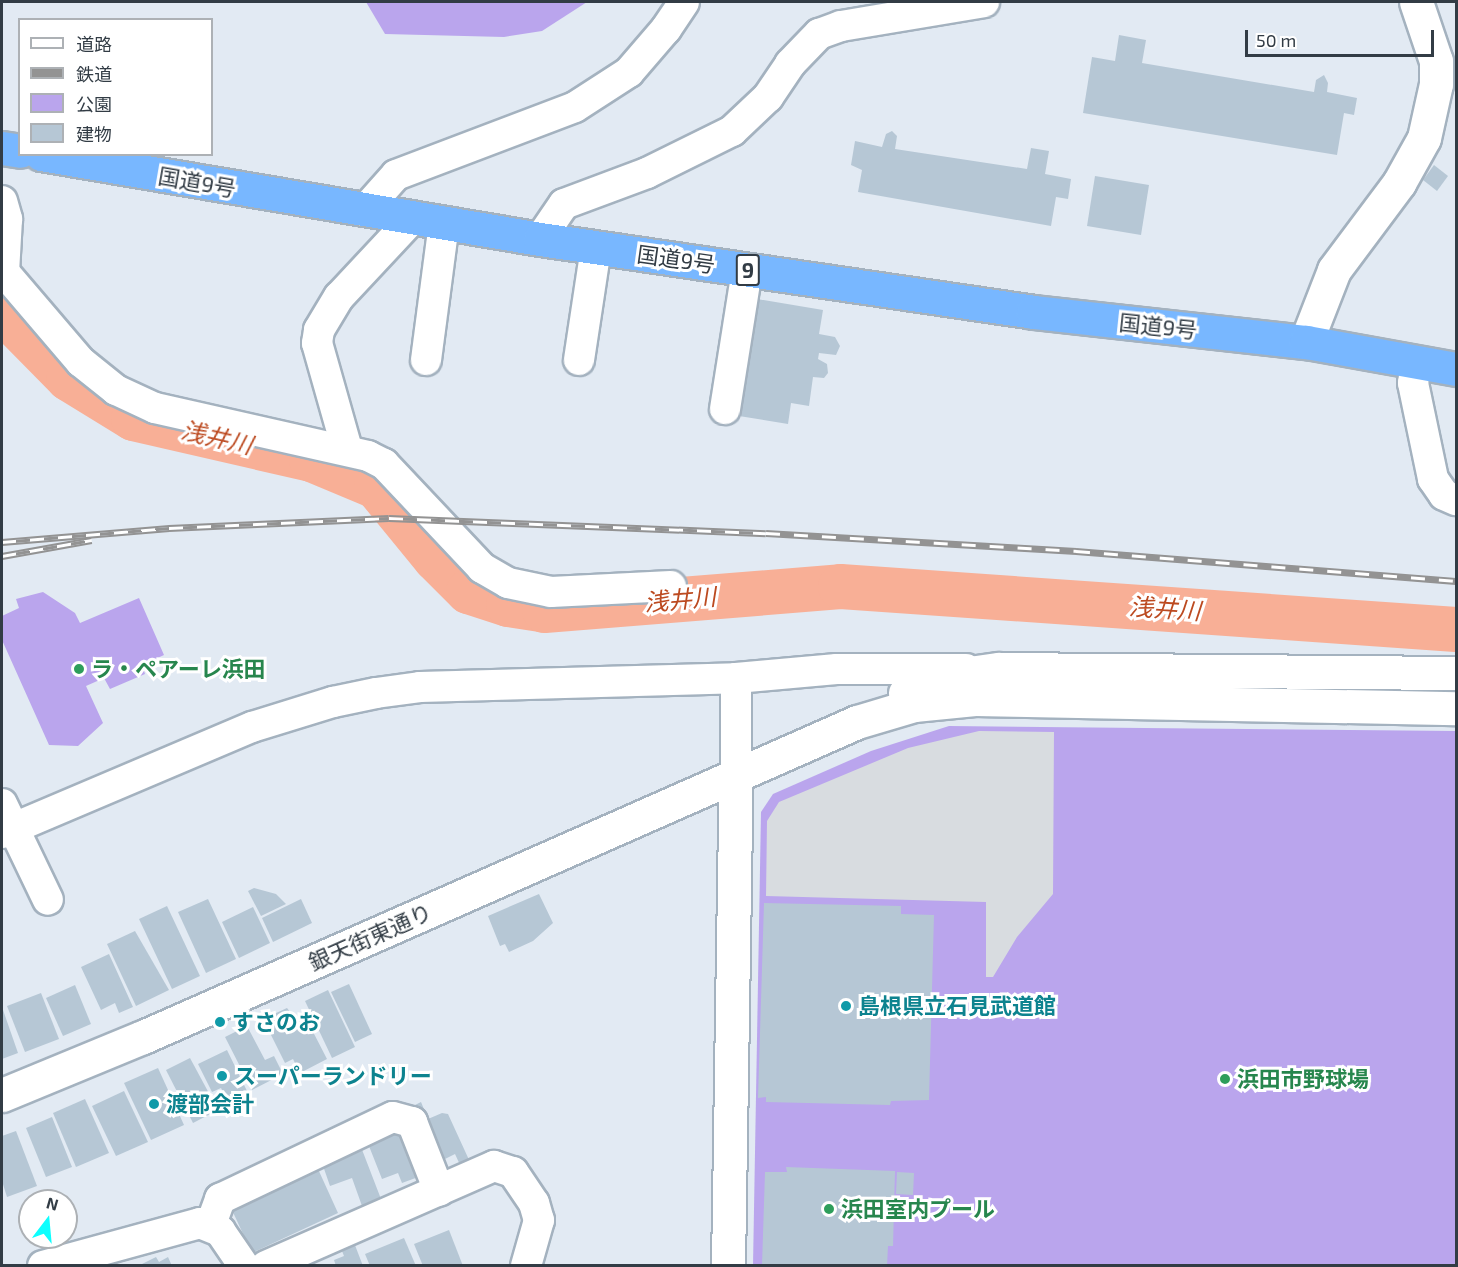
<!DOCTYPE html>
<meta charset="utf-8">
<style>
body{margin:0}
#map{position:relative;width:1458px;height:1267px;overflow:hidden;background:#e2eaf3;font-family:"Exo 2","Noto Sans JP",sans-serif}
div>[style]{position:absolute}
.green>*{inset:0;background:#baa5ed}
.parking>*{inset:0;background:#d8dce0}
.river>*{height:45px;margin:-22.5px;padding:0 22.5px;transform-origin:22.5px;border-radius:22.5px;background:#f8af96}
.building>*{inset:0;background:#b6c7d5}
.roads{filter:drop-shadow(2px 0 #a4b2bf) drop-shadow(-2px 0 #a4b2bf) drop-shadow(0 2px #a4b2bf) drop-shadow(0 -2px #a4b2bf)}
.minor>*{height:30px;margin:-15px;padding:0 15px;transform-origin:15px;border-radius:15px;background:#fff}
.tertiary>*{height:33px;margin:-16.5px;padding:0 16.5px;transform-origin:16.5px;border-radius:16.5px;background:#fff}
.trunk>*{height:33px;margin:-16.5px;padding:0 16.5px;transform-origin:16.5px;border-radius:16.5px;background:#78b7ff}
.rail>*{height:7px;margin-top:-3.5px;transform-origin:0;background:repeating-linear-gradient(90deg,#fff 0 14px,#939393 0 28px);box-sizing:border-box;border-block:2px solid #939393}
.dots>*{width:16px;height:16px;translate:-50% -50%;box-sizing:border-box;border:3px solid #fff;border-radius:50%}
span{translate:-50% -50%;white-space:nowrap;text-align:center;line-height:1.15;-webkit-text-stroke:6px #fff;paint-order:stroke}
.shield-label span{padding:2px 4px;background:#fff;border:2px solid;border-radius:4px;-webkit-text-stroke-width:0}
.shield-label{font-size:21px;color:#323c45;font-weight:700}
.street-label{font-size:22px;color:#323c45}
.leisure-label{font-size:22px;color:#27864d;font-weight:700}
.left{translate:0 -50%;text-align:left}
.culture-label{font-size:22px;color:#0d838f;font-weight:700}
.water-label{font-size:24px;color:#bc4a20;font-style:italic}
.frame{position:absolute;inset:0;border:3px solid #323c45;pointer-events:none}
.legend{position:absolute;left:18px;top:18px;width:195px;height:138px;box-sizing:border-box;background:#fff;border:2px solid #adb1b5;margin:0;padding:8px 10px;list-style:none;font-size:18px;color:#323c45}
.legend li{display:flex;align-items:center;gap:12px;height:30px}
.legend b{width:30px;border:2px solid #adb1b5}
.north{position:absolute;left:18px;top:1189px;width:60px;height:60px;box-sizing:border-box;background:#fff;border:2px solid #adb1b5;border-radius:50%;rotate:16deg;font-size:16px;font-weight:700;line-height:24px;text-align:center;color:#323c45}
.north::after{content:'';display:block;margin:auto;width:21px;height:27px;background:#0dfffe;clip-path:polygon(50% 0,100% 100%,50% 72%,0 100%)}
.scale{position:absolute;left:1245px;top:30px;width:189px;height:27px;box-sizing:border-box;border:3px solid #323c45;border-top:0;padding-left:8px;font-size:18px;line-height:21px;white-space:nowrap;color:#323c45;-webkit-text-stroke:4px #fff;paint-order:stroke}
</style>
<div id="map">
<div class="green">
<div style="clip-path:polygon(366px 2px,587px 2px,542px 31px,504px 37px,385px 34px)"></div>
<div style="clip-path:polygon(43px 592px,75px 613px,80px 623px,139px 598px,164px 655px,142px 665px,145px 674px,110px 689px,104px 678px,86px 686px,103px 723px,78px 746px,49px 745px,2px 640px,2px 616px,19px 608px,16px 599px)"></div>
<div style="clip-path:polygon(949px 726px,1456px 731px,1456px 1265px,753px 1266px,761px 812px,773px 794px,871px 751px)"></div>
</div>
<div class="parking">
<div style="clip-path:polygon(979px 731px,1054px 732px,1053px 894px,1017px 937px,993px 977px,986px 977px,986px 902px,766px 896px,767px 821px,779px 802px,908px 748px)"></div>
</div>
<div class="river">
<div style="left:2px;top:311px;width:94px;rotate:45.4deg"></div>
<div style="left:68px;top:378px;width:76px;rotate:31.6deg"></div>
<div style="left:133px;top:418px;width:183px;rotate:13deg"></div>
<div style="left:311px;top:459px;width:70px;rotate:22.6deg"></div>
<div style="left:376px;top:486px;width:93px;rotate:50.7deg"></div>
<div style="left:435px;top:558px;width:47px;rotate:45deg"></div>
<div style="left:468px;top:591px;width:42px;rotate:18deg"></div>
<div style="left:508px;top:604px;width:36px;rotate:9deg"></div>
<div style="left:544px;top:610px;width:297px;rotate:-4.6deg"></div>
<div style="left:840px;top:586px;width:617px;rotate:3.99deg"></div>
</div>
<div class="building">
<div style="clip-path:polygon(1119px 35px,1146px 40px,1142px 63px,1314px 92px,1316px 80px,1324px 75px,1328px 83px,1327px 92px,1357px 98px,1354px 115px,1344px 113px,1337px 155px,1083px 113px,1092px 57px,1115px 61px)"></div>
<div style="clip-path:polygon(892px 131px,897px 136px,895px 149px,1027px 169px,1031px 148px,1049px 151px,1045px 174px,1071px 179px,1068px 199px,1056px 197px,1051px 226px,858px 192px,862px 170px,851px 165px,855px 141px,882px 147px,886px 134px)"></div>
<div style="clip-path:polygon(1434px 165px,1448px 176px,1437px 191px,1423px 180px)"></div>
<div style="clip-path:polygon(1095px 176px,1149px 185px,1141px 235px,1087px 226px)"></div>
<div style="clip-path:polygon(757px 299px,823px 310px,819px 334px,835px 337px,840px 346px,836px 355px,819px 353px,818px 359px,827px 364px,828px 373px,824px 378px,813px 377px,809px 406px,791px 403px,788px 424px,739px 416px)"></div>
<div style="clip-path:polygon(254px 888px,276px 894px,286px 904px,261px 916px,248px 891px)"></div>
<div style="clip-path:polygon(539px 894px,553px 923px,533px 941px,509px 952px,505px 944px,500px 946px,488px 916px)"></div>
<div style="clip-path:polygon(208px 899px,236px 959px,206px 973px,178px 912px)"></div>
<div style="clip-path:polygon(301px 899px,312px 923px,273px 942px,262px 918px)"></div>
<div style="clip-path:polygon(764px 903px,901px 906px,901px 914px,934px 915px,929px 1100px,891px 1101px,890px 1105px,766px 1102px,766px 1097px,758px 1098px)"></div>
<div style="clip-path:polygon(167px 906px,200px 976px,172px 989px,139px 919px)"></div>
<div style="clip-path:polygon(253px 907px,270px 943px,239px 958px,222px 922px)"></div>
<div style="clip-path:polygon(135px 931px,169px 990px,136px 1006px,107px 944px)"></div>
<div style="clip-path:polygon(109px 954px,133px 1007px,119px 1013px,115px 1003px,101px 1010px,81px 967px)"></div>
<div style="clip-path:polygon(349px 984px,372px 1034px,355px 1042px,331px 992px)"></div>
<div style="clip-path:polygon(75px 985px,91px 1024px,63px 1036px,46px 998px)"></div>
<div style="clip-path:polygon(328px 990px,355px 1047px,332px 1058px,305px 1001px)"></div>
<div style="clip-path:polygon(41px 993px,59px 1039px,25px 1052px,7px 1006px)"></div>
<div style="clip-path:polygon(2px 1007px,18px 1053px,2px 1059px)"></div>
<div style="clip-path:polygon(287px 1008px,303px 1029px,310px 1026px,327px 1059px,300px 1073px,293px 1059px,285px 1063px,263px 1019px)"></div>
<div style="clip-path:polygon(247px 1026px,265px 1060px,274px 1056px,283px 1074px,252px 1090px,225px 1037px)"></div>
<div style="clip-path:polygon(227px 1050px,247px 1091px,227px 1100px,221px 1088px,212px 1092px,198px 1064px)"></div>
<div style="clip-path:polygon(190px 1058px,218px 1110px,193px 1123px,166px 1070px)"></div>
<div style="clip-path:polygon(158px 1068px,184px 1125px,151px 1140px,124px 1083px)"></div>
<div style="clip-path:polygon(124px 1091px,148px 1142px,116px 1156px,92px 1106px)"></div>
<div style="clip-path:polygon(85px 1099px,109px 1153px,76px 1167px,53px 1113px)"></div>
<div style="clip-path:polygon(421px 1102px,428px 1119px,442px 1113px,448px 1114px,470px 1162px,461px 1167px,455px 1154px,437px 1163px,411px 1107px)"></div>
<div style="clip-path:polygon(52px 1117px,72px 1167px,46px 1177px,26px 1128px)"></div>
<div style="clip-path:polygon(394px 1130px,396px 1134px,403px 1131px,421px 1176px,402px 1183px,398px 1173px,382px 1179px,367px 1141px)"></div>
<div style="clip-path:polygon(16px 1131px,37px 1186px,7px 1197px,2px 1181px,2px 1136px)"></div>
<div style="clip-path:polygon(361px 1147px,381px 1199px,362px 1206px,352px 1178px,330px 1186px,322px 1163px)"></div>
<div style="clip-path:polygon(786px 1167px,895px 1171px,893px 1246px,888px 1246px,887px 1266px,762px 1265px,765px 1172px,787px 1172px)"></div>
<div style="clip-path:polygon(318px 1169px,338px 1213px,252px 1253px,231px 1208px)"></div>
<div style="clip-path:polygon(897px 1172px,914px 1173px,913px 1195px,896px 1194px)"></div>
<div style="clip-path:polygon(449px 1230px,463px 1266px,423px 1266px,414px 1244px)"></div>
<div style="clip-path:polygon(404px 1238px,416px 1266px,370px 1266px,365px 1254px)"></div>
<div style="clip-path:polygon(353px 1240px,363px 1266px,336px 1266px,334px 1260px,344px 1256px,340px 1246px)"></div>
<div style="clip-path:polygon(156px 1257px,159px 1262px,168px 1257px,172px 1266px,138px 1266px)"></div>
</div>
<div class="roads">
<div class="minor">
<div style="left:2px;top:201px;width:19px;rotate:74deg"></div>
<div style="left:7px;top:219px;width:53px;rotate:93.2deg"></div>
<div style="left:4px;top:272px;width:118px;rotate:49.5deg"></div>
<div style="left:81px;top:362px;width:45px;rotate:38.7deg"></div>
<div style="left:116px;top:390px;width:43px;rotate:24.8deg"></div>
<div style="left:155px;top:408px;width:218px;rotate:12.7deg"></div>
<div style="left:368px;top:456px;width:18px;rotate:27deg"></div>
<div style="left:384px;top:464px;width:143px;rotate:46.7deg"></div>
<div style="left:482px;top:568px;width:30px;rotate:30deg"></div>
<div style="left:508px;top:583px;width:44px;rotate:11.8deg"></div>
<div style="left:551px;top:592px;width:120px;rotate:-2.9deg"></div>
<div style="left:364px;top:211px;width:48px;rotate:-48.4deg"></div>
<div style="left:396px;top:175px;width:191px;rotate:-20.8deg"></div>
<div style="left:575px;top:107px;width:64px;rotate:-32.9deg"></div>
<div style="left:629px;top:72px;width:57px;rotate:-49.3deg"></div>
<div style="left:666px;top:29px;width:32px;rotate:-56deg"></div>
<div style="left:540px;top:239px;width:42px;rotate:-55.6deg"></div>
<div style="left:564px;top:204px;width:89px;rotate:-20.5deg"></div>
<div style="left:647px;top:173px;width:95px;rotate:-26.3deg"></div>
<div style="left:732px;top:131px;width:50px;rotate:-43.4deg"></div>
<div style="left:768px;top:97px;width:40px;rotate:-56deg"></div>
<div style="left:790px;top:64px;width:42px;rotate:-46deg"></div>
<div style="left:819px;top:34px;width:23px;rotate:-20deg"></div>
<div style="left:841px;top:26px;width:145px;rotate:-9.5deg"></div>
<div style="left:426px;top:360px;width:137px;rotate:-82.5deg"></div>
<div style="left:579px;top:360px;width:114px;rotate:-81.4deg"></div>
<div style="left:1416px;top:362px;width:21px;rotate:98deg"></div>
<div style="left:1413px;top:383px;width:98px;rotate:78.2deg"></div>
<div style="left:1433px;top:479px;width:19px;rotate:55deg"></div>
<div style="left:1444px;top:495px;width:13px;rotate:23deg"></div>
<div style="left:725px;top:409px;width:141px;rotate:-81deg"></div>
<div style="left:347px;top:449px;width:110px;rotate:-105.8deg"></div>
<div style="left:317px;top:343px;width:13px;rotate:-81deg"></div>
<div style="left:319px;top:330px;width:39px;rotate:-59deg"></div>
<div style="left:339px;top:297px;width:107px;rotate:-46.9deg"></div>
<div style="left:736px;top:678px;width:97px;rotate:90deg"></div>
<div style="left:2px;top:804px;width:106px;rotate:64.4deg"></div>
<div style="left:2px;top:833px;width:272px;rotate:-23deg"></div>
<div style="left:252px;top:727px;width:85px;rotate:-17.2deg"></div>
<div style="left:333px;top:702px;width:44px;rotate:-11.8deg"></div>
<div style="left:376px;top:693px;width:44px;rotate:-7.8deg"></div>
<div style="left:420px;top:687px;width:316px;rotate:-1.6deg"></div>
<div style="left:736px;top:678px;width:101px;rotate:-5.1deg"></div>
<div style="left:837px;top:669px;width:129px"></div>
<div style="left:211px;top:1224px;width:27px;rotate:-70deg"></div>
<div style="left:220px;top:1199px;width:191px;rotate:-25.4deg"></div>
<div style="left:393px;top:1117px;width:20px;rotate:15deg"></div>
<div style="left:412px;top:1122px;width:74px;rotate:68.6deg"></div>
<div style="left:43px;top:1266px;width:163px;rotate:-15.3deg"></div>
<div style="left:200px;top:1223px;width:22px;rotate:22deg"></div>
<div style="left:220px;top:1231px;width:42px;rotate:55.6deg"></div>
<div style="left:266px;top:1266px;width:249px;rotate:-23.7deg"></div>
<div style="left:494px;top:1166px;width:20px;rotate:18deg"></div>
<div style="left:513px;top:1172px;width:37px;rotate:56deg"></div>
<div style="left:534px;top:1203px;width:18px;rotate:74deg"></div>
<div style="left:539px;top:1220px;width:48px;rotate:105.8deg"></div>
</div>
<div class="tertiary">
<div style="left:1306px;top:342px;width:77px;rotate:-68.7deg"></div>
<div style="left:1334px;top:270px;width:109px;rotate:-53.2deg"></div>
<div style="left:1399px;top:183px;width:51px;rotate:-60.9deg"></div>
<div style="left:1424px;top:138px;width:55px;rotate:-77.5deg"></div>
<div style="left:1436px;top:84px;width:23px;rotate:-90deg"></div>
<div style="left:1436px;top:61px;width:62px;rotate:-108.7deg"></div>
<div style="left:905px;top:693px;width:60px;rotate:-18.4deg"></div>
<div style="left:962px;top:674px;width:37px;rotate:-8deg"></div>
<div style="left:999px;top:669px;width:457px;rotate:0.5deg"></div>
<div style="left:2px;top:1095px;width:152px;rotate:-22.4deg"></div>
<div style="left:143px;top:1037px;width:780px;rotate:-23.81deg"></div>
<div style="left:857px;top:722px;width:59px;rotate:-16.6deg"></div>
<div style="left:914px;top:705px;width:61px;rotate:-5.6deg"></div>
<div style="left:975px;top:699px;width:481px;rotate:1.1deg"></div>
<div style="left:728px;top:1266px;width:491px;rotate:-89.1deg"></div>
</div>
<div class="trunk">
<div style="left:2px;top:148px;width:18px;rotate:9deg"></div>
<div style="left:41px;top:154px;width:506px;rotate:9.67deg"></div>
<div style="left:540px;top:239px;width:498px;rotate:8.4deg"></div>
<div style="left:1033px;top:312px;width:275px;rotate:6.3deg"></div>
<div style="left:1306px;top:342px;width:152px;rotate:10.2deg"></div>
</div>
</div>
<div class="rail">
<div style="left:2px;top:542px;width:168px;rotate:-4.8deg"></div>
<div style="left:169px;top:528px;width:220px;rotate:-2.6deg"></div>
<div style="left:389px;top:518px;width:377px;rotate:2.3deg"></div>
<div style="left:766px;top:533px;width:311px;rotate:3.3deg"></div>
<div style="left:1076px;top:551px;width:381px;rotate:4.5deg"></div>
<div style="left:2px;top:556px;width:91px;rotate:-10.1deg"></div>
</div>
<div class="dots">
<div style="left:79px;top:669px;background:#2e9e5b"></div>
<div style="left:846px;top:1006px;background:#0f9aa8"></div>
<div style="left:220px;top:1022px;background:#0f9aa8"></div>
<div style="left:222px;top:1076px;background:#0f9aa8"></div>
<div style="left:1225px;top:1079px;background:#2e9e5b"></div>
<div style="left:154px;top:1104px;background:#0f9aa8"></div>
<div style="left:829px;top:1209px;background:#2e9e5b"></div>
</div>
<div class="shield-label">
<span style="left:748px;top:270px">9</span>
</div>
<div class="street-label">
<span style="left:197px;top:182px;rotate:10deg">国道9号</span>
<span style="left:676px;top:259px;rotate:8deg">国道9号</span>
<span style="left:1158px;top:326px;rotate:6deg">国道9号</span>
<span style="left:370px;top:937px;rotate:-24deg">銀天街東通り</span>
</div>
<div class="leisure-label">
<span class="left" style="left:91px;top:669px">ラ・ペアーレ浜田</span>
<span class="left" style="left:1237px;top:1079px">浜田市野球場</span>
<span class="left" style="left:841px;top:1209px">浜田室内プール</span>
</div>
<div class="culture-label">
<span class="left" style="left:858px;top:1006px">島根県立石見武道館</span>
<span class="left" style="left:232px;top:1022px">すさのお</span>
<span class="left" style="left:234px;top:1076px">スーパーランドリー</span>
<span class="left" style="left:166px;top:1104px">渡部会計</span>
</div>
<div class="water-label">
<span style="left:217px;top:437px;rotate:13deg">浅井川</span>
<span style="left:680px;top:599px;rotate:-5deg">浅井川</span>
<span style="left:1165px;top:608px;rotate:4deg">浅井川</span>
</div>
<div class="frame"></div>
<ul class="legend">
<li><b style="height:8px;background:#fff"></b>道路</li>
<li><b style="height:8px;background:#939393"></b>鉄道</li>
<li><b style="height:16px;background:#baa5ed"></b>公園</li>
<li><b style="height:16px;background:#b6c7d5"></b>建物</li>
</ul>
<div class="north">N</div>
<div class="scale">50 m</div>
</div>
